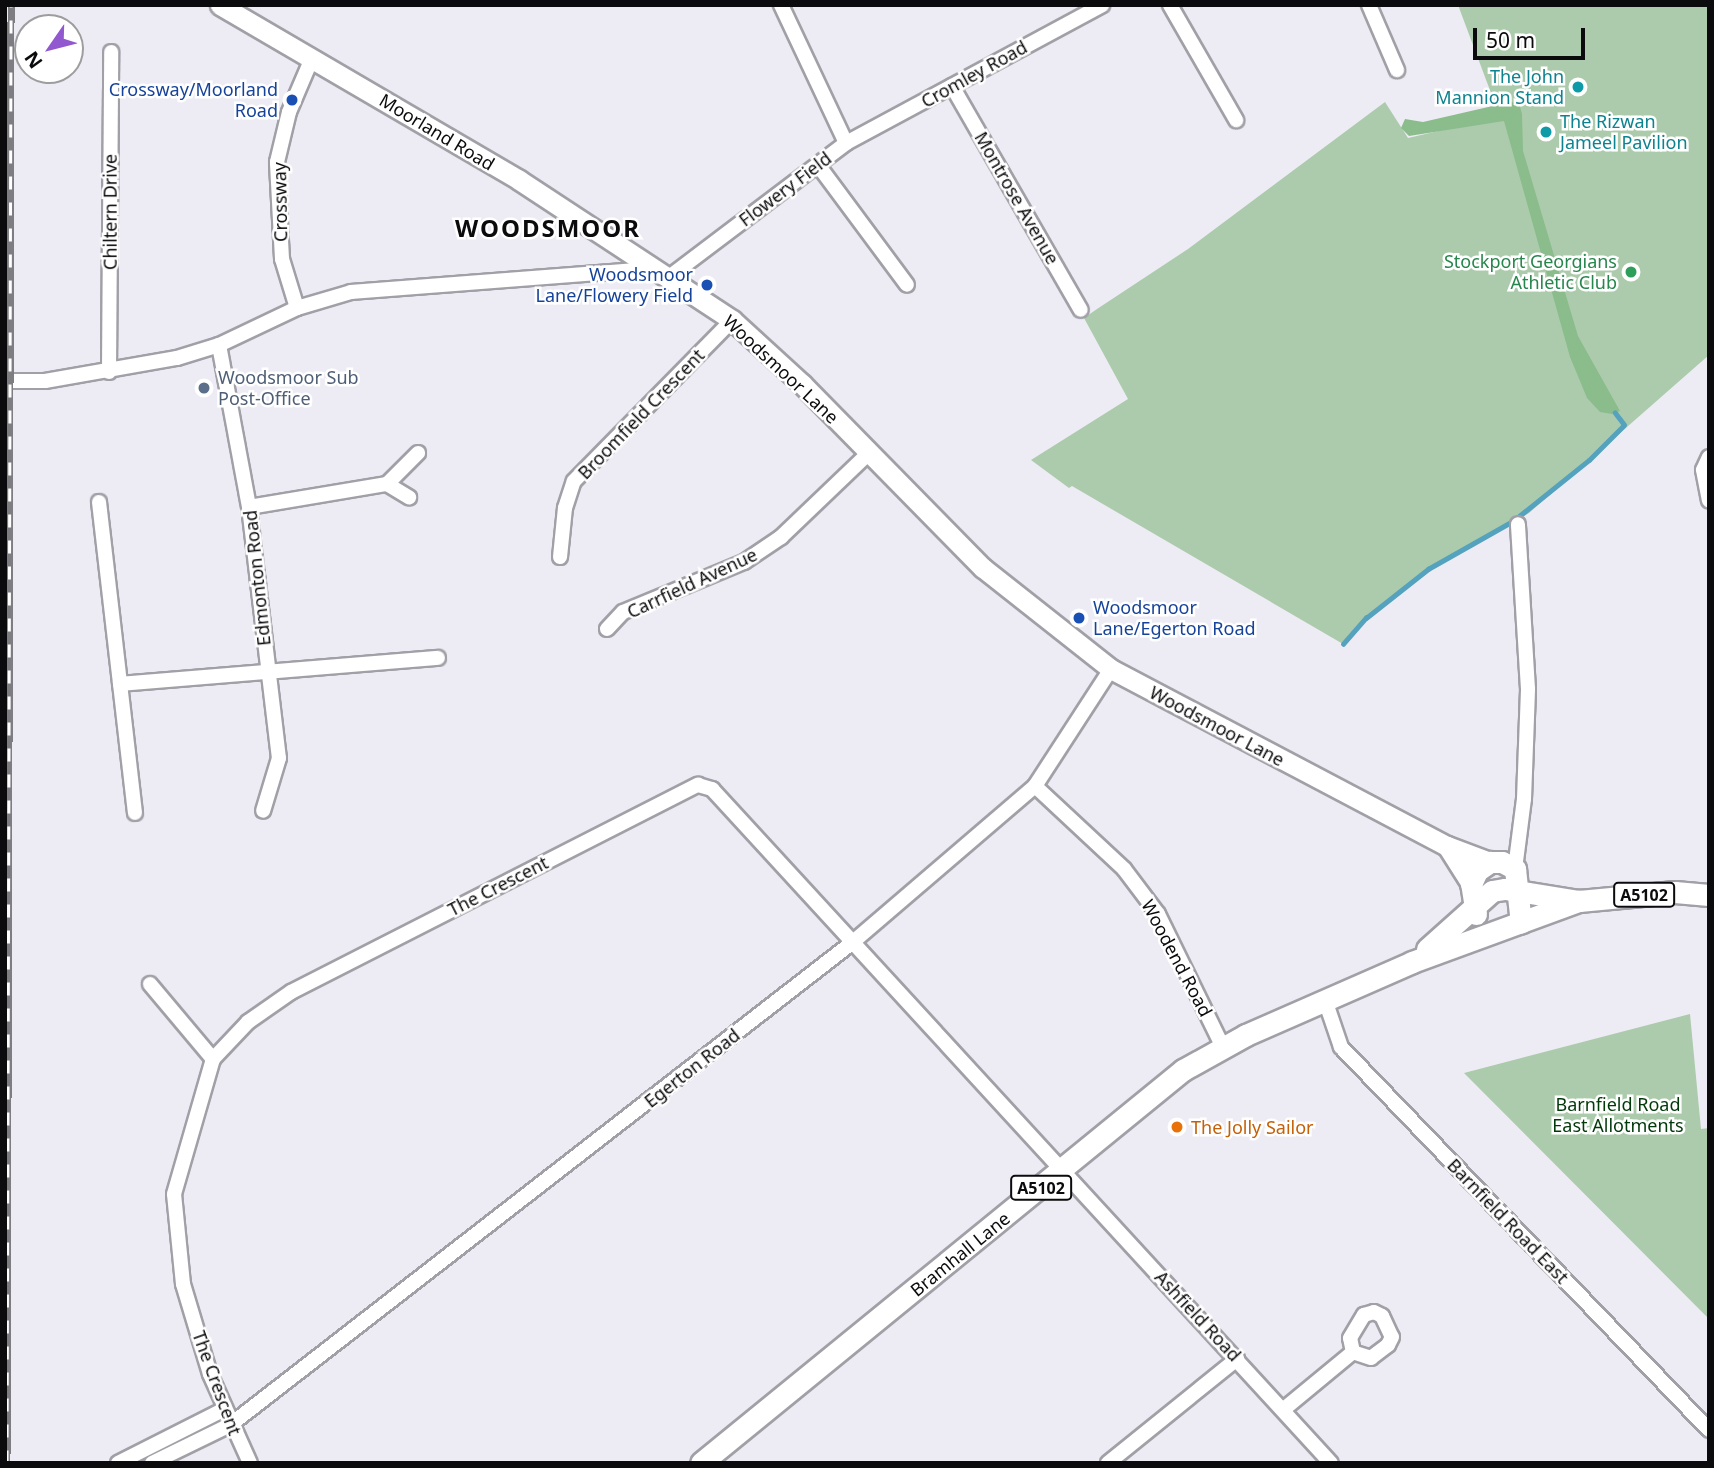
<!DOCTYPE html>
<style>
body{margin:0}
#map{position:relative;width:1714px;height:1468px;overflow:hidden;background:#edecf4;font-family:"Noto Sans",sans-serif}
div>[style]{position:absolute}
.green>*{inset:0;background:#accbac}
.forest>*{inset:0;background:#8bbc8b}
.stream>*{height:4.5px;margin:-2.25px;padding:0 2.25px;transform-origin:2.25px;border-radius:2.25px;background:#54a2bd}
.roads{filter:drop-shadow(2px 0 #a1a0a7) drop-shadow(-2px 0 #a1a0a7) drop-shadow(0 2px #a1a0a7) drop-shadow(0 -2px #a1a0a7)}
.street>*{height:14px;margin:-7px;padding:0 7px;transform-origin:7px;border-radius:7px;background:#fff}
.secondary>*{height:19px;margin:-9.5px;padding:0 9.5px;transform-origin:9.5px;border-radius:9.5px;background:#fff}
.primary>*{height:21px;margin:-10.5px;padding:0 10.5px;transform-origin:10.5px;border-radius:10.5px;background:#fff}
.rail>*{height:7px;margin-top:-3.5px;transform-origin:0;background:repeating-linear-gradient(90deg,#fff 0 13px,#7e7d82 0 26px);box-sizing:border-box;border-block:2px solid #7e7d82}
.dots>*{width:19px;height:19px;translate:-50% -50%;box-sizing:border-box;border:4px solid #fff;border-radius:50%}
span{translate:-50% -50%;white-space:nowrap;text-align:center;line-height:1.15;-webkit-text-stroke:5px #fff;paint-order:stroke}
.shield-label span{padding:2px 5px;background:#fff;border:2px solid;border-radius:5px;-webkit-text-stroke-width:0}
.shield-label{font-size:16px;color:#0b0b0d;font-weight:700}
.street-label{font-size:18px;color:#0b0b0d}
.culture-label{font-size:18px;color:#0d838f}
.right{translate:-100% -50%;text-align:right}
.left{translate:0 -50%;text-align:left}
.transit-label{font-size:18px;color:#164399}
.leisure-label{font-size:18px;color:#27864d}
.service-label{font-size:18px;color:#4e5e75}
.park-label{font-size:18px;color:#01390a}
.food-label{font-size:18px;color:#c56008}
.district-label{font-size:24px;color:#0b0b0d;font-weight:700;letter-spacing:2px}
.frame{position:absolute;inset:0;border:7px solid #0b0b0d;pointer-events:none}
.north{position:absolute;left:14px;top:14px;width:70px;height:70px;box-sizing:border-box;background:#fff;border:2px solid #9d9d9e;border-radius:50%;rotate:235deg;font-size:19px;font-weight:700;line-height:28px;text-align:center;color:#0b0b0d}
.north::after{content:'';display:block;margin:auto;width:24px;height:32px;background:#9258cf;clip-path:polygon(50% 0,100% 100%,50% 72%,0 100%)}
.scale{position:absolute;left:1473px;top:28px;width:112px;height:32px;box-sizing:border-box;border:4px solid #0b0b0d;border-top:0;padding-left:9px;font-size:21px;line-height:24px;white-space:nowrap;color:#0b0b0d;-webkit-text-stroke:5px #fff;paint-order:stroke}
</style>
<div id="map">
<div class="green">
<div style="clip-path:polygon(1458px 5px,1709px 5px,1709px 355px,1529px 513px,1428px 570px,1366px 618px,1343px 644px,1072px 486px,1069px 488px,1031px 460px,1128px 399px,1084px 318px,1097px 309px,1188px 249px,1385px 102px,1408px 138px,1500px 117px)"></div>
<div style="clip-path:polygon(1690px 1014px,1701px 1129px,1709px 1128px,1709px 1319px,1464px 1073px)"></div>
</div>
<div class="forest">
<div style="clip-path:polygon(1510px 102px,1519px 103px,1522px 114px,1523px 151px,1578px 336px,1620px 411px,1612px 414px,1600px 412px,1587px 398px,1570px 357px,1504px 121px,1409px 136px,1401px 128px,1405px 119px,1423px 122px)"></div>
</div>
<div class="stream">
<div style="left:1343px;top:644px;width:35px;rotate:-49deg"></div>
<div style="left:1366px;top:618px;width:79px;rotate:-38.3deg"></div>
<div style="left:1428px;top:569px;width:98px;rotate:-29.5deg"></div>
<div style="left:1513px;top:521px;width:97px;rotate:-38.8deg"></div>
<div style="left:1589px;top:460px;width:49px;rotate:-45deg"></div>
<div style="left:1624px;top:425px;width:15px;rotate:-127deg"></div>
</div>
<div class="roads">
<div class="street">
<div style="left:1170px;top:5px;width:133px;rotate:60.1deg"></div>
<div style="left:1369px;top:5px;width:71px;rotate:66.7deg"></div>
<div style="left:952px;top:86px;width:258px;rotate:60.1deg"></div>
<div style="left:846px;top:143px;width:291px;rotate:-28.3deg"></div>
<div style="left:818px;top:165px;width:149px;rotate:53.4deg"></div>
<div style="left:669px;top:277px;width:222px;rotate:-37.1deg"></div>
<div style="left:846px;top:143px;width:153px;rotate:-115.2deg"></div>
<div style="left:297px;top:308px;width:51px;rotate:-107deg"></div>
<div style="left:282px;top:259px;width:97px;rotate:-93deg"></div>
<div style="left:277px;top:162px;width:51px;rotate:-76.5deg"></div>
<div style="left:289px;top:112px;width:59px;rotate:-66.9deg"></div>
<div style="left:219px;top:345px;width:165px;rotate:79.5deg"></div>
<div style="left:249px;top:507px;width:253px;rotate:83.2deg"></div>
<div style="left:279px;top:758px;width:55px;rotate:106.8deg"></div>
<div style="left:109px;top:372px;width:320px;rotate:-89.6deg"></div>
<div style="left:5px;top:381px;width:40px"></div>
<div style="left:45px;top:381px;width:134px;rotate:-9.9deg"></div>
<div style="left:177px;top:358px;width:44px;rotate:-17.2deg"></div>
<div style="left:219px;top:345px;width:86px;rotate:-25.4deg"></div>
<div style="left:297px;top:308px;width:56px;rotate:-16.5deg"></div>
<div style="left:351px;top:292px;width:299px;rotate:-4.4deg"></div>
<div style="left:1709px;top:457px;width:14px;rotate:115deg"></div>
<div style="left:1703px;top:470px;width:31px;rotate:79deg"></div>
<div style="left:387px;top:484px;width:44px;rotate:-45deg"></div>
<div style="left:99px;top:502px;width:313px;rotate:83.4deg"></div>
<div style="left:249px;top:507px;width:140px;rotate:-9.5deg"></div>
<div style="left:387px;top:484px;width:26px;rotate:31deg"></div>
<div style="left:560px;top:557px;width:49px;rotate:-84.2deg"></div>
<div style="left:565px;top:508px;width:28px;rotate:-72deg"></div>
<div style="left:574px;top:481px;width:226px;rotate:-45.5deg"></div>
<div style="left:607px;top:629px;width:23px;rotate:-47deg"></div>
<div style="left:623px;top:612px;width:131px;rotate:-22.5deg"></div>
<div style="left:744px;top:562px;width:45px;rotate:-34deg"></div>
<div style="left:781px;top:537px;width:123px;rotate:-43.7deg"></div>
<div style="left:120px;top:684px;width:319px;rotate:-4.7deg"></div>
<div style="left:1035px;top:786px;width:122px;rotate:43deg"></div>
<div style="left:1124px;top:869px;width:56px;rotate:52.9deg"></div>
<div style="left:1158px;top:914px;width:148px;rotate:64deg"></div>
<div style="left:1515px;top:869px;width:71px;rotate:-82.7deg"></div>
<div style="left:1524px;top:799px;width:110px;rotate:-87.9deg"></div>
<div style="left:1528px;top:689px;width:165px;rotate:-93.5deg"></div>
<div style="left:150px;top:984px;width:98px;rotate:50deg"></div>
<div style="left:1325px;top:1000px;width:50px;rotate:71.2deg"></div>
<div style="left:1341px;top:1047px;width:531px;rotate:46.14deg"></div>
<div style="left:1284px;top:1409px;width:89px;rotate:-39.6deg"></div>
<div style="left:1353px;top:1352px;width:14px;rotate:-102deg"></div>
<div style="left:1350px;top:1338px;width:27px;rotate:-59deg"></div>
<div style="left:1364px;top:1315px;width:10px;rotate:-17deg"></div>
<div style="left:1374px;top:1312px;width:9px;rotate:27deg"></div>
<div style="left:1382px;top:1316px;width:23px;rotate:65deg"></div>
<div style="left:1392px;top:1337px;width:9px;rotate:117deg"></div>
<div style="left:1388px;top:1345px;width:21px;rotate:143deg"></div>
<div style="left:1371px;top:1358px;width:19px;rotate:-162deg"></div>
<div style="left:118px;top:1463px;width:118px;rotate:-26.8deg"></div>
<div style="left:152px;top:1463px;width:87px;rotate:-26deg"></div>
<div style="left:230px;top:1425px;width:788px;rotate:-37.79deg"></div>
<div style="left:853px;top:942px;width:240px;rotate:-40.6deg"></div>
<div style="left:1035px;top:786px;width:140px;rotate:-57deg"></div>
<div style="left:250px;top:1463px;width:98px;rotate:-114.2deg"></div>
<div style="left:210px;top:1374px;width:94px;rotate:-106.7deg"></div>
<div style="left:183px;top:1284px;width:90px;rotate:-95.7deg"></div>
<div style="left:174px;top:1194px;width:141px;rotate:-73.9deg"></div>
<div style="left:213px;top:1059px;width:51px;rotate:-46.6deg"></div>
<div style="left:248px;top:1022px;width:52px;rotate:-34.9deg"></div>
<div style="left:291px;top:992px;width:457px;rotate:-27deg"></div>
<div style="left:698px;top:785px;width:15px;rotate:16deg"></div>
<div style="left:712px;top:789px;width:915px;rotate:47.44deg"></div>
<div style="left:1108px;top:1463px;width:166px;rotate:-38.9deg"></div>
</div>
<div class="secondary">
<div style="left:220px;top:5px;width:346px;rotate:30.3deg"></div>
<div style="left:519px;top:180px;width:255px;rotate:33.3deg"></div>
<div style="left:732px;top:320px;width:95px;rotate:42.4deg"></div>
<div style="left:802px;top:384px;width:258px;rotate:45.5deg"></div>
<div style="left:983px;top:568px;width:163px;rotate:38.3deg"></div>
<div style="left:1111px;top:669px;width:380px;rotate:27.8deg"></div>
<div style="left:1447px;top:846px;width:46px;rotate:20.4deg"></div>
<div style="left:1447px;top:846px;width:45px;rotate:57.7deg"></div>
</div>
<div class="primary">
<div style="left:1476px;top:914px;width:30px;rotate:-99deg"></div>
<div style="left:1471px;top:884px;width:14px;rotate:-65deg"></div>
<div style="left:1477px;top:871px;width:16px;rotate:-35deg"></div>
<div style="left:1490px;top:862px;width:12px"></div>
<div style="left:1502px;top:862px;width:15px;rotate:28deg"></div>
<div style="left:1515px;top:869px;width:54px;rotate:83.7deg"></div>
<div style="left:1427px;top:949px;width:87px;rotate:-41.7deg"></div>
<div style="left:1492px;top:891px;width:13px;rotate:-9deg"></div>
<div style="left:1505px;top:889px;width:75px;rotate:9.2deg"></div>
<div style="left:1579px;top:901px;width:96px;rotate:-5.4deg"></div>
<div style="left:1675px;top:892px;width:34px;rotate:5deg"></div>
<div style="left:701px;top:1463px;width:622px;rotate:-39.19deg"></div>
<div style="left:1183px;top:1070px;width:72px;rotate:-29.1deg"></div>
<div style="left:1246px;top:1035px;width:181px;rotate:-23.7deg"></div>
<div style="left:1412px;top:962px;width:178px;rotate:-20.1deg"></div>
</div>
</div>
<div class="rail">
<div style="left:7px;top:1463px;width:1458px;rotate:-89.84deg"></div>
</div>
<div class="dots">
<div style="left:1578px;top:87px;background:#0f9aa8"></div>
<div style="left:292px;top:100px;background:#1a4fb4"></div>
<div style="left:1546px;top:132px;background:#0f9aa8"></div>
<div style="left:1631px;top:272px;background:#2e9e5b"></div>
<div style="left:707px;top:285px;background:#1a4fb4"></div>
<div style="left:204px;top:388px;background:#5c6f8a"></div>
<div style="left:1079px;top:618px;background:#1a4fb4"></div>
<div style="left:1177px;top:1127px;background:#e8710a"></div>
</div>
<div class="shield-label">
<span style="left:1644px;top:895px">A5102</span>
<span style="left:1041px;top:1188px">A5102</span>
</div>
<div class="street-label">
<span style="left:974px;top:74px;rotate:-29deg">Cromley Road</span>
<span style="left:437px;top:132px;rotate:31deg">Moorland Road</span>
<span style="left:785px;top:189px;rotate:-37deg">Flowery Field</span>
<span style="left:1017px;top:198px;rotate:60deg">Montrose Avenue</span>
<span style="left:280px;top:202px;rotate:-91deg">Crossway</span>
<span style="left:110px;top:212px;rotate:-90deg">Chiltern Drive</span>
<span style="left:781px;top:369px;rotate:43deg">Woodsmoor Lane</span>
<span style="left:641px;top:414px;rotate:-46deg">Broomfield Crescent</span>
<span style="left:257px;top:578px;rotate:-96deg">Edmonton Road</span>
<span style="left:692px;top:583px;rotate:-25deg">Carrfield Avenue</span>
<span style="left:1217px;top:726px;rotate:28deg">Woodsmoor Lane</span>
<span style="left:498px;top:886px;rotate:-27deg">The Crescent</span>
<span style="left:1177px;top:958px;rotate:62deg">Woodend Road</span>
<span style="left:692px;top:1068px;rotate:-38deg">Egerton Road</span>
<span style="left:1508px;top:1221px;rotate:46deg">Barnfield Road East</span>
<span style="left:960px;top:1254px;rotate:-39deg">Bramhall Lane</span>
<span style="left:1198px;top:1316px;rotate:47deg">Ashfield Road</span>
<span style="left:217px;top:1383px;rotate:70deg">The Crescent</span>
</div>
<div class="culture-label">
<span class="right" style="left:1564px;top:87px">The John<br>Mannion Stand</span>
<span class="left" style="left:1560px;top:132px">The Rizwan<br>Jameel Pavilion</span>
</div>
<div class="transit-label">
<span class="right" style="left:278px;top:100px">Crossway/Moorland<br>Road</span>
<span class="right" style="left:693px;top:285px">Woodsmoor<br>Lane/Flowery Field</span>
<span class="left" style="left:1093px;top:618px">Woodsmoor<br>Lane/Egerton Road</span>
</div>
<div class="leisure-label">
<span class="right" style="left:1617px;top:272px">Stockport Georgians<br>Athletic Club</span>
</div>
<div class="service-label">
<span class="left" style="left:218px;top:388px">Woodsmoor Sub<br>Post-Office</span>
</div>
<div class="park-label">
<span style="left:1618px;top:1115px">Barnfield Road<br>East Allotments</span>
</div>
<div class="food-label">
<span class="left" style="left:1191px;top:1127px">The Jolly Sailor</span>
</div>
<div class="district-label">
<span style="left:548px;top:228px">WOODSMOOR</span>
</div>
<div class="frame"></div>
<div class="north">N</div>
<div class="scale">50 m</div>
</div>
